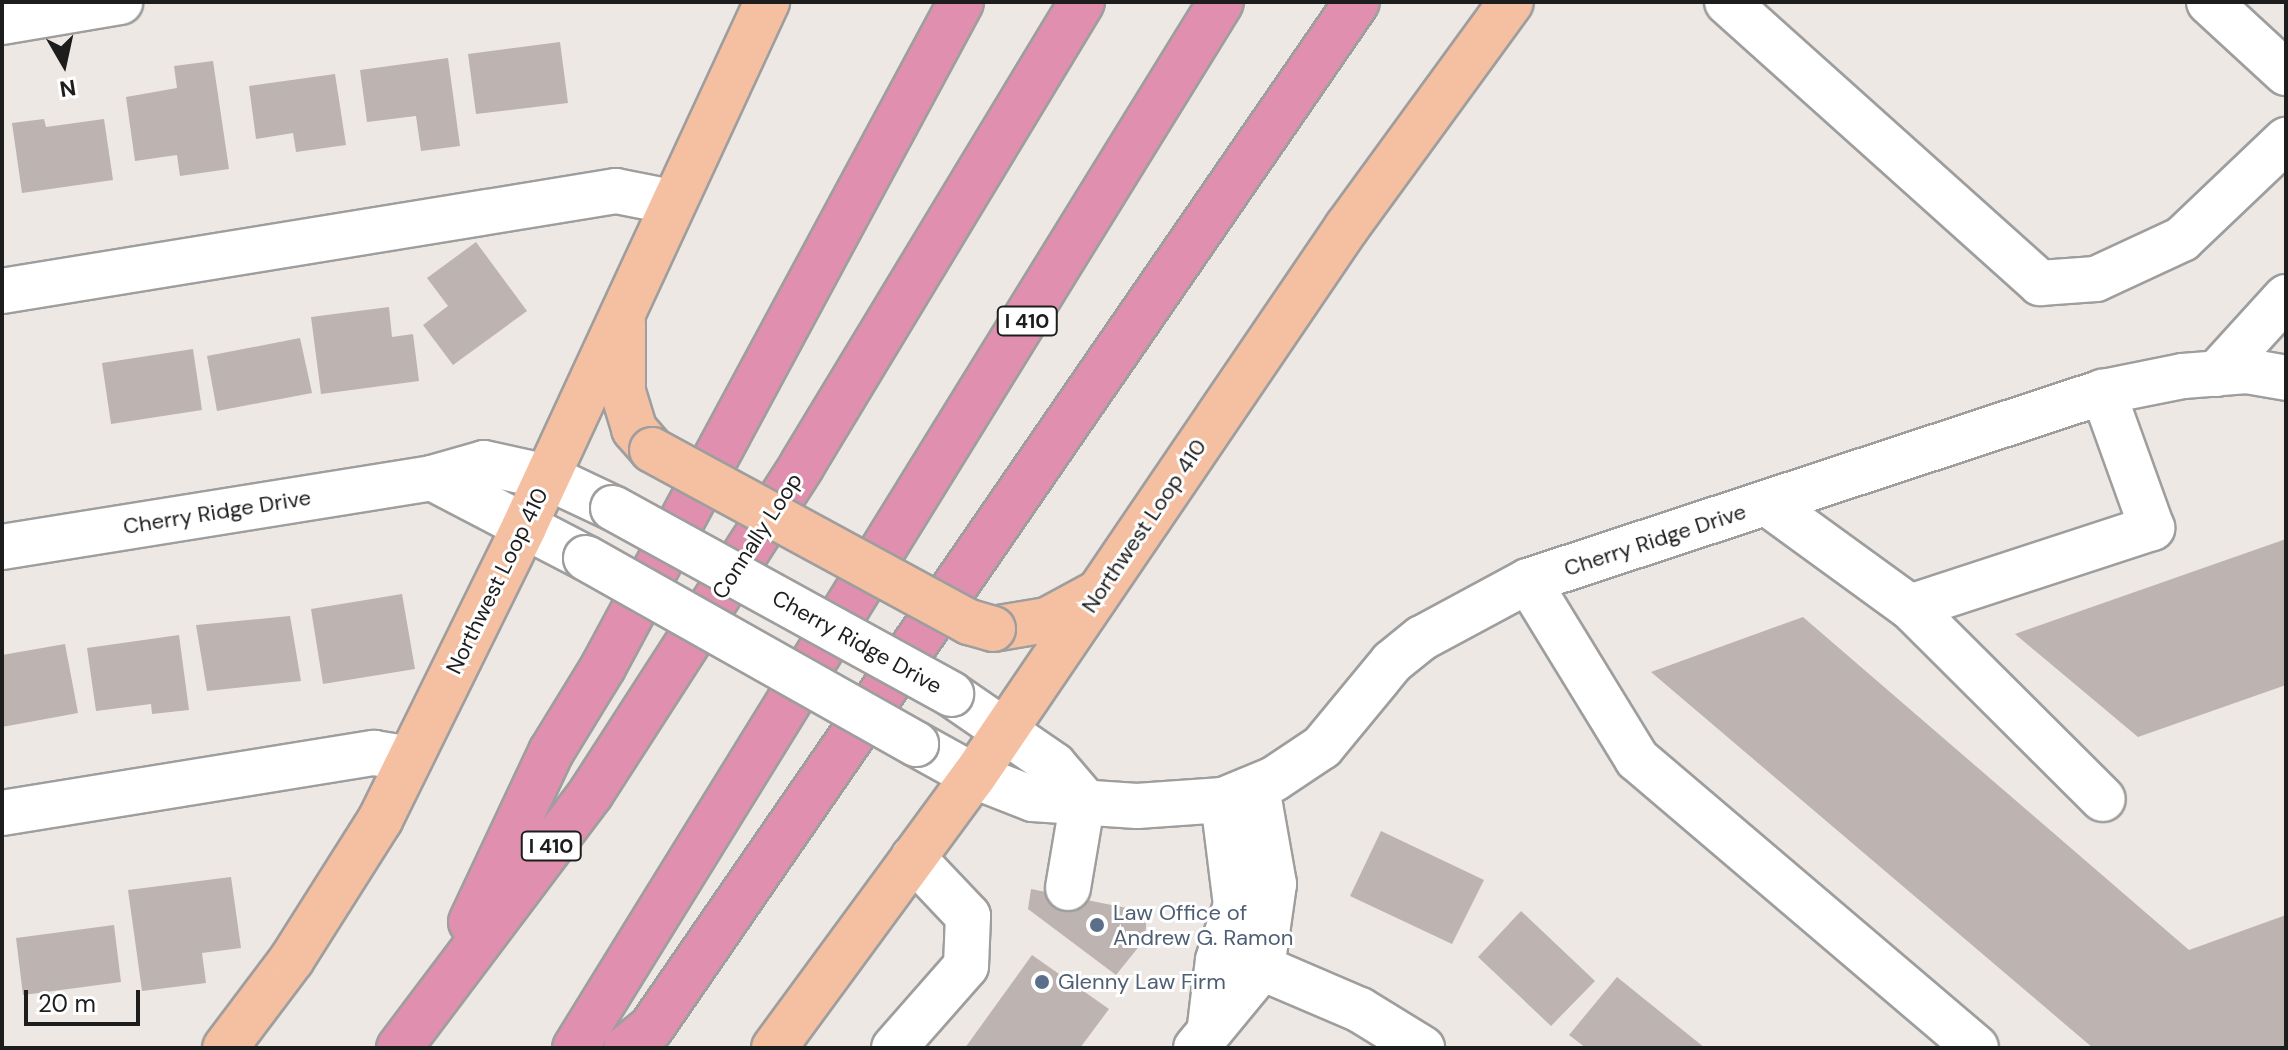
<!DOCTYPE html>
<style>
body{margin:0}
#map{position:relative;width:2288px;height:1050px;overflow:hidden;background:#ede8e3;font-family:"DM Sans",sans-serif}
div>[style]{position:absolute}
.building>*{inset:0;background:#bdb3b0}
.roads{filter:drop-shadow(2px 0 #9e9e9e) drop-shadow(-2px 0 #9e9e9e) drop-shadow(0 2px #9e9e9e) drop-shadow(0 -2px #9e9e9e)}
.minor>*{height:44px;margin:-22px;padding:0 22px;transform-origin:22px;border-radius:22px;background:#fff}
.major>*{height:44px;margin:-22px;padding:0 22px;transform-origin:22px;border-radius:22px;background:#f5c0a1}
.highway>*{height:44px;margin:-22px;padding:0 22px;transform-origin:22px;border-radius:22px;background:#e090ae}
.bridges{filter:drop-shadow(2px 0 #9e9e9e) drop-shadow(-2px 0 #9e9e9e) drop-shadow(0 2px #9e9e9e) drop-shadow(0 -2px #9e9e9e)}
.minor-bridge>*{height:44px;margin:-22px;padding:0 22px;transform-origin:22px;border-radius:22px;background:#fff}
.major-bridge>*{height:44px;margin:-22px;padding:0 22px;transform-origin:22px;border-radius:22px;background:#f5c0a1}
.dots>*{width:22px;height:22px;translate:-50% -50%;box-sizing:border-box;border:4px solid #fff;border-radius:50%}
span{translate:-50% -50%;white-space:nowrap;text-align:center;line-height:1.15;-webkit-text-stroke:6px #fff;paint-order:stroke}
.shield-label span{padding:2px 6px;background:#fff;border:2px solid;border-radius:6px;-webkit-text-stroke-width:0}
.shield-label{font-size:20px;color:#1d1d1d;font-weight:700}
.street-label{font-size:22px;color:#1d1d1d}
.service-label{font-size:22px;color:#4e5e75}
.left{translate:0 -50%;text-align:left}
.frame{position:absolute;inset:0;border:4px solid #1d1d1d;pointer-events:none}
.north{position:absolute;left:24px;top:24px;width:80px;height:80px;-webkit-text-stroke:6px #fff;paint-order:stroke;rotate:171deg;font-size:22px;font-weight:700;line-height:32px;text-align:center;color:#1d1d1d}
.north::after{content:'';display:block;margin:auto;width:28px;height:36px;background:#1d1d1d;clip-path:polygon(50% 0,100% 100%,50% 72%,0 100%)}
.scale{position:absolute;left:24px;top:990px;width:116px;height:36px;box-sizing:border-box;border:4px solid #1d1d1d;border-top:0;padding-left:10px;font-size:24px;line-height:28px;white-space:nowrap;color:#1d1d1d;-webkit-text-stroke:6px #fff;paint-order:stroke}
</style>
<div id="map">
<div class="building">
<div style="clip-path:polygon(560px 42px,568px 103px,476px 114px,468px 54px)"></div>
<div style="clip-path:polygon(448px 58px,460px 146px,421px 151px,416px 116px,367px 122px,360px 70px)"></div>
<div style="clip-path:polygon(213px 61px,229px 169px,180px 176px,177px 155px,135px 161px,126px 97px,177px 88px,174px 66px)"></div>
<div style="clip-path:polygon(335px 74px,346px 145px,296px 152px,293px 133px,256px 139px,249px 86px)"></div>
<div style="clip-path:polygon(44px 119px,46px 127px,104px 119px,113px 180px,22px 193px,12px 123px)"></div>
<div style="clip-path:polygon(476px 242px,527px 311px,453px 365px,423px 325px,448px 306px,427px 278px)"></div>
<div style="clip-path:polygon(389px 307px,392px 337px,413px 334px,419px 381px,321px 394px,311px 317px)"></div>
<div style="clip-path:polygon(300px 338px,312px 393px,217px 411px,207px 356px)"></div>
<div style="clip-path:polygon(193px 349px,202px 410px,111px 424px,102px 363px)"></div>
<div style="clip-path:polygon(2286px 539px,2286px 685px,2138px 737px,2015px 634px)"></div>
<div style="clip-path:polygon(402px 594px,415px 669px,323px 684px,311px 609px)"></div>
<div style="clip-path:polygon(290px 616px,301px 681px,207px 691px,196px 625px)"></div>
<div style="clip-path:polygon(1803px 617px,2189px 950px,2286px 915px,2286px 1048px,2093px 1048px,1651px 672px)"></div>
<div style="clip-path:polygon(179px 635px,189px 710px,152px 714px,151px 704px,96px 711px,87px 648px)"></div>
<div style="clip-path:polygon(65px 644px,78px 713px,2px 727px,2px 655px)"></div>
<div style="clip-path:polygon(1381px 831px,1484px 880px,1452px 944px,1350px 896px)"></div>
<div style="clip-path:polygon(231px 877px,241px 948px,202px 953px,206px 983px,142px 991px,128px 890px)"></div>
<div style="clip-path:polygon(1031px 889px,1147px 912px,1145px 939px,1116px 975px,1028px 909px)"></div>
<div style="clip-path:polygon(1521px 911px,1595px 981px,1551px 1026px,1478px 957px)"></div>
<div style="clip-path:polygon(114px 925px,121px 982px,23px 995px,16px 938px)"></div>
<div style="clip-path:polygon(1032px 955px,1109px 1009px,1080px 1048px,965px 1048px)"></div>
<div style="clip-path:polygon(1617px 977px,1705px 1048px,1586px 1048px,1569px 1035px)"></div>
</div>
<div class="roads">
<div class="minor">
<div style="left:1727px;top:2px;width:421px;rotate:41.9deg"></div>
<div style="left:2040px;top:283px;width:56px;rotate:-4.1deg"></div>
<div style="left:2096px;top:279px;width:95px;rotate:-24.9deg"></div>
<div style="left:2182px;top:239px;width:144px;rotate:-43.6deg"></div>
<div style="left:2209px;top:2px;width:105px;rotate:42.7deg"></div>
<div style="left:2px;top:22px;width:120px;rotate:-9.6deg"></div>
<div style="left:2px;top:291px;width:622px;rotate:-9.25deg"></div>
<div style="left:616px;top:191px;width:57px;rotate:11.1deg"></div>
<div style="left:2216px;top:374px;width:104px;rotate:-47.7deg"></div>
<div style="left:432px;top:478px;width:174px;rotate:27.5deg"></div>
<div style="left:1768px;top:504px;width:175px;rotate:36deg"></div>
<div style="left:1910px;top:607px;width:255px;rotate:-18.1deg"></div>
<div style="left:2152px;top:528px;width:145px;rotate:-109.8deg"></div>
<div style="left:2px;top:547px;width:436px;rotate:-9.1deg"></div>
<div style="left:432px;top:478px;width:54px;rotate:-16.1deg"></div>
<div style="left:484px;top:463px;width:65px;rotate:12.5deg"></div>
<div style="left:547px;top:477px;width:73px;rotate:25.2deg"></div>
<div style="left:1528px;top:581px;width:209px;rotate:58.5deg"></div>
<div style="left:1637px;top:759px;width:445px;rotate:40.4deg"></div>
<div style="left:1910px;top:607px;width:272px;rotate:44.9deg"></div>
<div style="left:951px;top:694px;width:125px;rotate:34.6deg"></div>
<div style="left:1054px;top:765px;width:45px;rotate:49.5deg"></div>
<div style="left:916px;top:744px;width:66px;rotate:28.9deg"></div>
<div style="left:974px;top:776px;width:63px;rotate:21.3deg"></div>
<div style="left:1033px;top:799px;width:104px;rotate:3.9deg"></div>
<div style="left:1137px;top:806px;width:86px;rotate:-4deg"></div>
<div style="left:1223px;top:800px;width:55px;rotate:-22.4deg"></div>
<div style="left:1274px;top:779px;width:58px;rotate:-33.7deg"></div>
<div style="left:1322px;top:747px;width:110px;rotate:-50.5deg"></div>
<div style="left:1392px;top:662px;width:38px;rotate:-39deg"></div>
<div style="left:1422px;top:638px;width:120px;rotate:-28.3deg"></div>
<div style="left:1528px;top:581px;width:605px;rotate:-18.2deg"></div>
<div style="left:2103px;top:392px;width:82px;rotate:-11.3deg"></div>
<div style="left:2183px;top:376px;width:64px;rotate:-4.5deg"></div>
<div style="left:2247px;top:371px;width:40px;rotate:10deg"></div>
<div style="left:2px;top:813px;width:377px;rotate:-9.2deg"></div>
<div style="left:374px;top:753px;width:36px;rotate:9deg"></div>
<div style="left:1068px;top:888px;width:90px;rotate:-80.4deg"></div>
<div style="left:1262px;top:968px;width:107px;rotate:23.2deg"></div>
<div style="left:1360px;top:1010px;width:73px;rotate:31.5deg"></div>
<div style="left:1210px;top:1026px;width:66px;rotate:-83.1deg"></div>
<div style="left:1218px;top:960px;width:58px;rotate:-71.9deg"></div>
<div style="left:1236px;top:905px;width:106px;rotate:-97.1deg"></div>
<div style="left:894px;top:1048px;width:109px;rotate:-48.7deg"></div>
<div style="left:966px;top:966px;width:50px;rotate:-87.7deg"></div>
<div style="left:968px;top:916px;width:80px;rotate:-133.5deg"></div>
<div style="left:1196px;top:1048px;width:104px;rotate:-50.5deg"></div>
<div style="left:1262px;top:968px;width:85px;rotate:-81.9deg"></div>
<div style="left:1274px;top:884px;width:97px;rotate:-100deg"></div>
</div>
<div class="major">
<div style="left:623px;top:323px;width:69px;rotate:90deg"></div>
<div style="left:623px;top:392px;width:39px;rotate:73deg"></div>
<div style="left:634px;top:429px;width:28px;rotate:49deg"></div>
<div style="left:993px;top:629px;width:55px;rotate:-9.5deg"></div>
<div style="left:1047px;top:620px;width:55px;rotate:-28.4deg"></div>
<div style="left:225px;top:1048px;width:111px;rotate:-53deg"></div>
<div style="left:292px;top:959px;width:165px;rotate:-57.7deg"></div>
<div style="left:380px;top:820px;width:326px;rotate:-63.8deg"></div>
<div style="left:524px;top:527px;width:579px;rotate:-65.16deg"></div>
<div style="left:774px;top:1048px;width:338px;rotate:-53.7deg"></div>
<div style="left:974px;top:776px;width:664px;rotate:-55.81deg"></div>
<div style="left:1347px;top:227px;width:278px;rotate:-53.9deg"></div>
</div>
<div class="highway">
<div style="left:471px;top:922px;width:188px;rotate:-64.8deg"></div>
<div style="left:551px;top:752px;width:100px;rotate:-58.5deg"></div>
<div style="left:603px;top:667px;width:755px;rotate:-61.7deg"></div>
<div style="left:399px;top:1048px;width:319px;rotate:-53deg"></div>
<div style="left:591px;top:793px;width:390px;rotate:-57.2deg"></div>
<div style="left:802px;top:465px;width:541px;rotate:-58.84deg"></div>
<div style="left:575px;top:1048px;width:1229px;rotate:-58.3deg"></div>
<div style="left:626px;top:1048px;width:32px;rotate:-39deg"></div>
<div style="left:651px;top:1028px;width:1245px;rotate:-55.47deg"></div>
</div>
</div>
<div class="bridges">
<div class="minor-bridge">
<div style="left:613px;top:508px;width:386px;rotate:28.8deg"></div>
<div style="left:586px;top:558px;width:379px;rotate:29.4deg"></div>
</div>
<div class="major-bridge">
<div style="left:652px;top:450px;width:361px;rotate:28.5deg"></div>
<div style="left:969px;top:622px;width:25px;rotate:16deg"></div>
</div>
</div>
<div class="dots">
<div style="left:1097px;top:925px;background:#5c6f8a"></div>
<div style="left:1042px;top:982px;background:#5c6f8a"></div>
</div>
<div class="shield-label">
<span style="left:1027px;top:321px">I 410</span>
<span style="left:551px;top:846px">I 410</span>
</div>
<div class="street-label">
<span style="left:217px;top:512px;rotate:-9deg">Cherry Ridge Drive</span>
<span style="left:1144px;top:526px;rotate:-56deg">Northwest Loop 410</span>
<span style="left:757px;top:536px;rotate:-57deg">Connally Loop</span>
<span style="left:1655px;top:540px;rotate:-18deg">Cherry Ridge Drive</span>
<span style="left:497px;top:581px;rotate:-64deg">Northwest Loop 410</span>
<span style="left:857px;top:642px;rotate:29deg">Cherry Ridge Drive</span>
</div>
<div class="service-label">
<span class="left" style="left:1113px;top:925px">Law Office of<br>Andrew G. Ramon</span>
<span class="left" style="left:1058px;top:982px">Glenny Law Firm</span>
</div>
<div class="frame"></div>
<div class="north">N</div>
<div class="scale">20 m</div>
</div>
